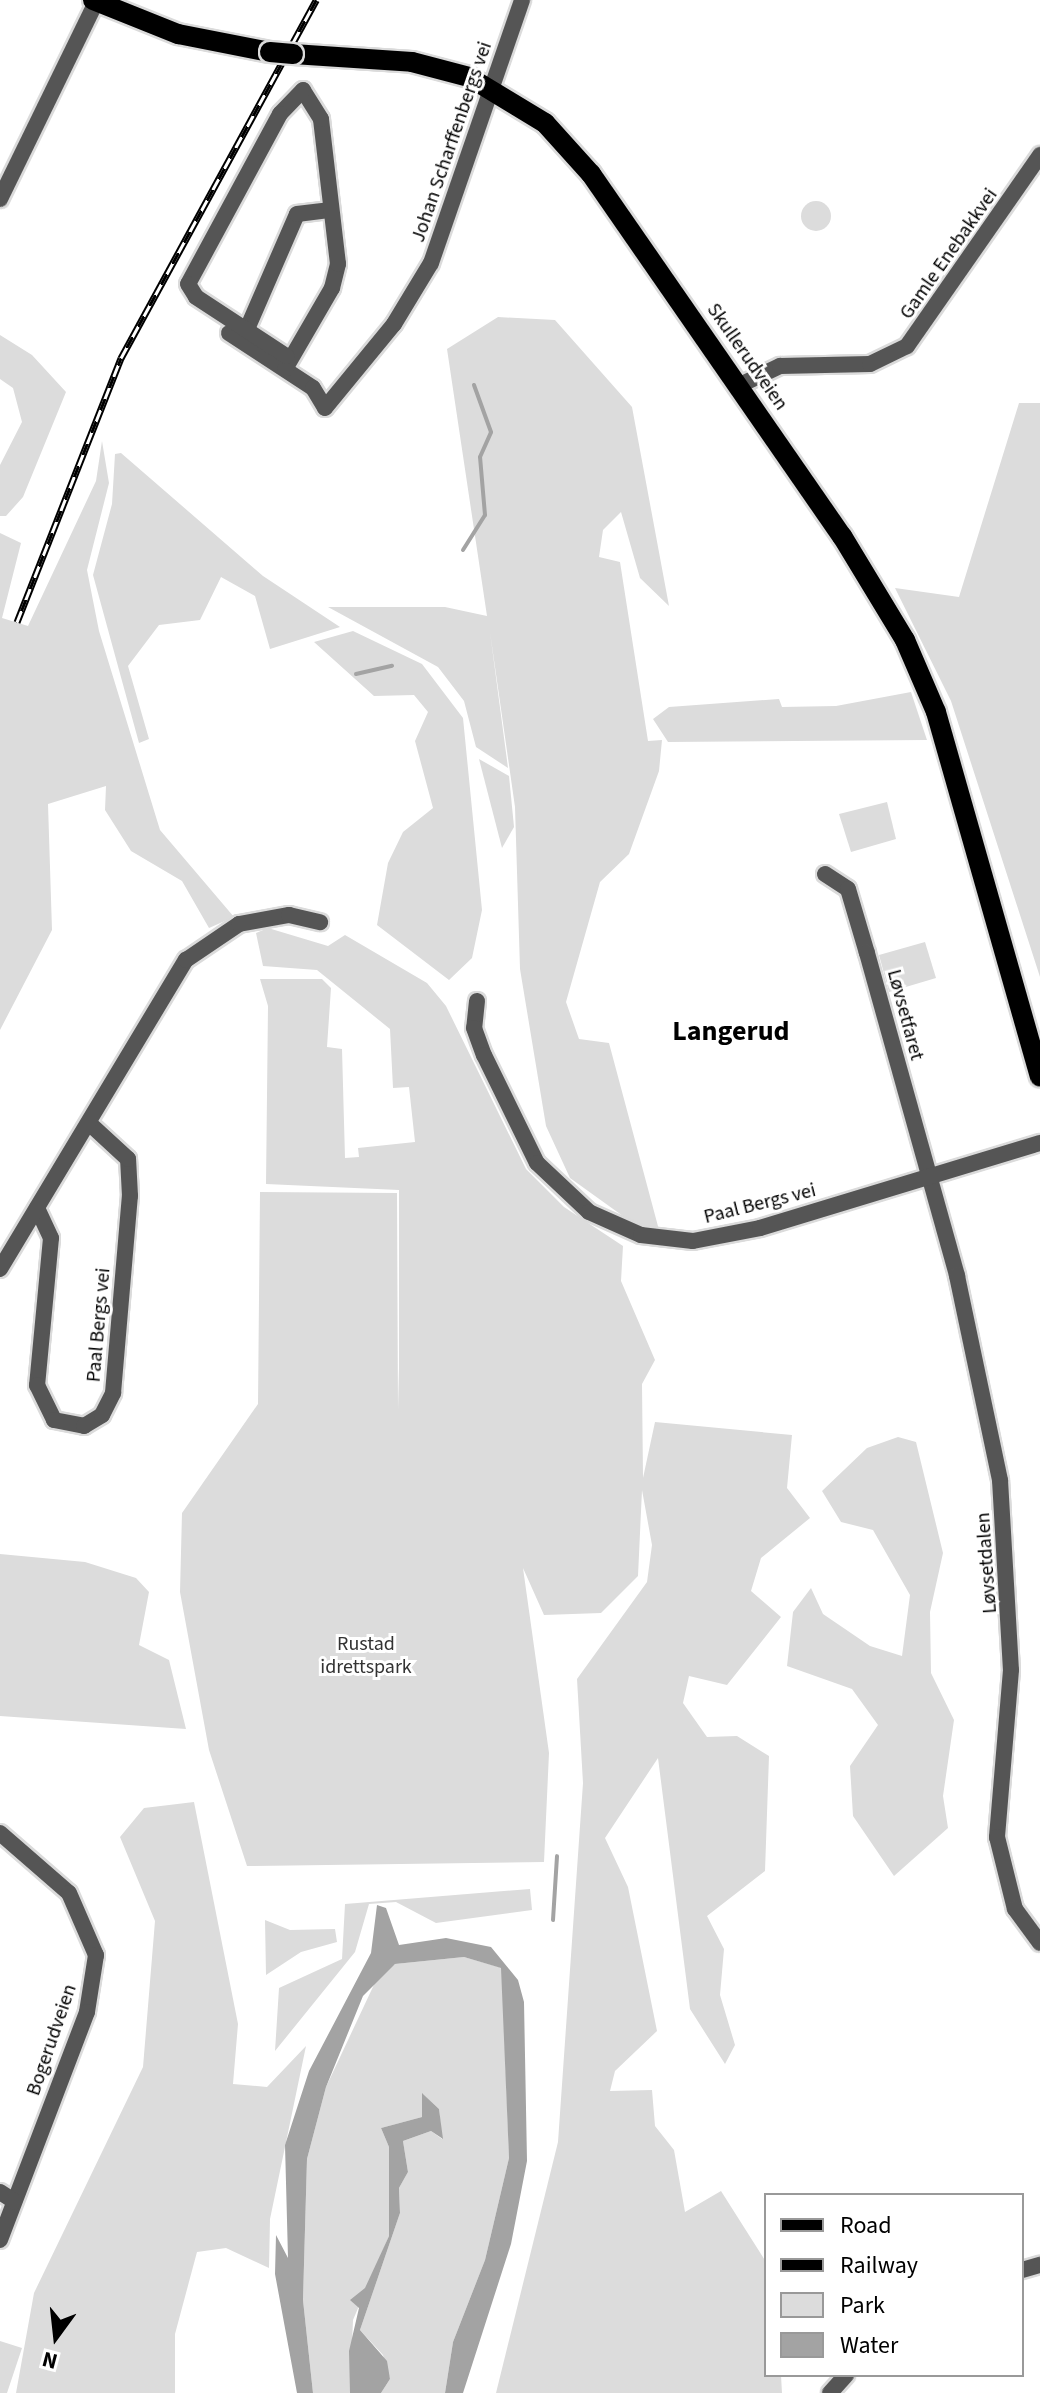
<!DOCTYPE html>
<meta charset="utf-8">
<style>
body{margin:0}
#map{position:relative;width:1040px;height:2393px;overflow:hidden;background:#fff;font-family:"Source Sans 3",sans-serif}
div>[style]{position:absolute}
.green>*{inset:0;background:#dcdcdc}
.round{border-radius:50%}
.water>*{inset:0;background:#a3a3a3}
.stream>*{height:4px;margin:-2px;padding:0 2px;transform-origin:2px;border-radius:2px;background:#a3a3a3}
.roads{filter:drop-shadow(2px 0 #dbdbdb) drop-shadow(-2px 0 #dbdbdb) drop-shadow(0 2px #dbdbdb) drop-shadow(0 -2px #dbdbdb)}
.minor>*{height:16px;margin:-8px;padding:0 8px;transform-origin:8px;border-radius:8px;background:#555}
.major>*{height:20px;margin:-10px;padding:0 10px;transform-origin:10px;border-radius:10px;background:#000}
.rail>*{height:7px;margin-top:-3.5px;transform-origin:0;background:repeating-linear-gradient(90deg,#fff 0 12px,#000 0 24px);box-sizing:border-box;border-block:2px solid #000}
.bridges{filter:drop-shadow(2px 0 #dbdbdb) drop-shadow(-2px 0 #dbdbdb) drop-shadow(0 2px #dbdbdb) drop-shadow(0 -2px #dbdbdb)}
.major-bridge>*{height:20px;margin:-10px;padding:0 10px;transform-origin:10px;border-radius:10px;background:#000}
span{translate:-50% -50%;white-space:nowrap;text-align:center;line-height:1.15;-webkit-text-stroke:6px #fff;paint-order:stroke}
.street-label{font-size:20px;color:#000}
.park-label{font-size:20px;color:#333}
.district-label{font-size:28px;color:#000;font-weight:700}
.legend{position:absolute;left:764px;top:2193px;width:260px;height:184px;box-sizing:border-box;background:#fff;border:2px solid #999;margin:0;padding:10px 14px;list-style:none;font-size:24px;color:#000}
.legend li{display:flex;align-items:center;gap:16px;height:40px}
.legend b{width:40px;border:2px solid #999}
.north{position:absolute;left:16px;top:2297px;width:80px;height:80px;-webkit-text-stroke:6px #fff;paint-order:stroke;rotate:195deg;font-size:22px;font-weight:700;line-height:32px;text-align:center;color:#000}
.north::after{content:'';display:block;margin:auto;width:28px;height:36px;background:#000;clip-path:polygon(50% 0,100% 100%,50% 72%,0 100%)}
</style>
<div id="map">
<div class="green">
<div class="round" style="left:801px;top:201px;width:30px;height:30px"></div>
<div style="clip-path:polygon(498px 317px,555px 320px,632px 407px,669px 606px,640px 578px,621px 512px,603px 530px,599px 557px,620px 562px,648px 741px,662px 740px,659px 771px,629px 854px,600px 882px,566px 1002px,579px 1039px,609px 1043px,659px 1230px,634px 1224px,570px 1178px,546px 1126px,520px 969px,515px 807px,490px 632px,508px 768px,476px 747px,464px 701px,438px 667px,328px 607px,445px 607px,487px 616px,447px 349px)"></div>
<div style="clip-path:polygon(0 335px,32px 355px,66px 392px,23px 497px,6px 516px,0 516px,0 465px,22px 422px,13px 388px,0 379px)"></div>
<div style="clip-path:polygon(1019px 403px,1040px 403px,1040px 977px,951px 701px,895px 588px,959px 597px)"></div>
<div style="clip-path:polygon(102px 441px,109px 483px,87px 570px,99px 631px,160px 830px,234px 917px,209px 928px,182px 881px,131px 851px,105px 810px,106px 786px,48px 804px,52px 930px,0 1030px,0 533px,21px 543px,2px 618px,28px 626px,96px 481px)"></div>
<div style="clip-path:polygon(121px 453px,263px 576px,340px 627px,270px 649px,255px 596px,221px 577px,200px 620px,159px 625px,128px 666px,149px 739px,139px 743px,93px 575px,112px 504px,115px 454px)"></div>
<div style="clip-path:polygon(353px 631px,422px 664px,463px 718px,482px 910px,472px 958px,449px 980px,377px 925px,388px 863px,403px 832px,433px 808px,415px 741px,428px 712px,414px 695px,374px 696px,314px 642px)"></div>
<div style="clip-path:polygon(911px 692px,927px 740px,668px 742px,653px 719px,669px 707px,779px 699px,782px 707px,836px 706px)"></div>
<div style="clip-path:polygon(479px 759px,509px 776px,514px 827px,502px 848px)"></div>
<div style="clip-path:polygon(887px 802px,896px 839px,851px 852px,839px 814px)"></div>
<div style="clip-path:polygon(268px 928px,328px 946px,345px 935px,427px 983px,446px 1006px,526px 1169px,564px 1207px,623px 1246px,621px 1281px,655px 1360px,642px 1384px,643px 1478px,655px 1422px,792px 1435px,787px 1488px,810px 1518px,761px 1558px,751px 1591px,781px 1617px,727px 1685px,689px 1676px,683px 1703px,707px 1737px,737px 1736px,769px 1756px,765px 1871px,707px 1916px,724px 1949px,720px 1995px,735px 2045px,725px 2064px,690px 2009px,658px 1758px,605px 1838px,628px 1887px,657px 2031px,615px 2071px,610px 2091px,652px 2090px,655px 2126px,674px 2150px,685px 2212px,721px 2191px,766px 2262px,766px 2375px,781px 2375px,782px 2393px,496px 2393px,558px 2142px,583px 1783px,577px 1679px,647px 1582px,652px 1545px,642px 1490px,638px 1576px,601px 1613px,544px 1615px,523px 1568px,549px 1753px,544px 1862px,247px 1866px,209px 1750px,180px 1592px,182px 1513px,258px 1404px,260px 1192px,397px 1193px,398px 1410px,399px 1367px,399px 1190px,266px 1184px,268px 1006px,260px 979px,322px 979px,331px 988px,327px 1047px,342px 1049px,345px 1158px,359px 1157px,358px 1148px,415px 1142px,409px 1087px,393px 1088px,390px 1029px,317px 970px,263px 966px,256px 933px)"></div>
<div style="clip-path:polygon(925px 942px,936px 978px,889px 992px,879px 955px)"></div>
<div style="clip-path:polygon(898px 1437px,916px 1442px,943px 1553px,930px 1612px,931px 1673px,954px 1720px,943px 1796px,948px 1828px,894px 1876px,853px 1816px,850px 1766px,878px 1725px,852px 1689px,787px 1666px,793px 1612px,811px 1588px,823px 1614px,870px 1646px,902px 1656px,910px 1595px,873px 1530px,841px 1522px,822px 1491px,867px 1448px)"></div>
<div style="clip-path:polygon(0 1554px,85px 1562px,136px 1578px,149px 1592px,139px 1645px,169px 1660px,186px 1729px,0 1716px)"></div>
<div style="clip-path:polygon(194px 1802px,238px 2024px,233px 2084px,267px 2087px,306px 2046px,270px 2219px,269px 2268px,226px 2248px,197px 2252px,175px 2334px,175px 2393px,16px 2393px,34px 2293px,143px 2067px,155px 1921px,120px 1837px,144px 1808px)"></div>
<div style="clip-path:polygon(530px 1889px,532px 1910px,436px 1923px,396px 1902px,369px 1904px,355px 1952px,275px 2051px,279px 1988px,342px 1959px,345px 1904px)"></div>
<div style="clip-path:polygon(265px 1920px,290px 1930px,335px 1929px,337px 1942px,301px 1952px,266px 1975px)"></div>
<div style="clip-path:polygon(464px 1957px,502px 1968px,509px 2158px,485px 2260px,453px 2342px,445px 2393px,381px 2393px,390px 2379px,383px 2355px,360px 2330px,400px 2213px,399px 2188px,408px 2172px,403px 2141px,431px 2131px,442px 2139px,439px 2109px,423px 2094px,422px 2117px,381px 2128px,389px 2147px,389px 2236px,353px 2320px,350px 2393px,313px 2393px,303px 2300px,307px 2159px,326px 2087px,379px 1974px,395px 1964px)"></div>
<div style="clip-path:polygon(0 2341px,22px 2348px,7px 2393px,0 2393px)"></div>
</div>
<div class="water">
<div style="clip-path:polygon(377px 1905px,386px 1908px,399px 1945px,446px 1938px,491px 1947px,518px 1980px,524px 2002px,527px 2161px,511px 2244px,463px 2393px,445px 2393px,453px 2342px,485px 2260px,509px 2158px,501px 1968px,464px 1957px,395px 1964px,363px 1996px,326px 2087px,307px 2159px,303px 2300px,313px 2393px,297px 2393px,275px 2274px,276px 2235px,288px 2258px,285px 2145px,309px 2071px,371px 1953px)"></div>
<div style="clip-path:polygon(422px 2093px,439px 2109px,443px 2139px,431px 2131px,403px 2141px,408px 2172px,399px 2188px,400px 2213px,360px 2330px,387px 2361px,390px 2379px,381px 2393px,350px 2393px,349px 2351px,359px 2308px,350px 2300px,365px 2288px,389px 2236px,389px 2147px,381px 2128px,422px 2117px)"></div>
</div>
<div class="stream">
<div style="left:463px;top:550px;width:41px;rotate:-57.8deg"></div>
<div style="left:485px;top:515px;width:58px;rotate:-94.9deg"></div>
<div style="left:480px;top:457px;width:27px;rotate:-66deg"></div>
<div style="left:491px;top:432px;width:50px;rotate:-109.9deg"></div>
<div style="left:356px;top:674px;width:37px;rotate:-13deg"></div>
<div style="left:553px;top:1920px;width:64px;rotate:-86.4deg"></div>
</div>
<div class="roads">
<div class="minor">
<div style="left:0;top:199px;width:219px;rotate:-64deg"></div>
<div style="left:247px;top:329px;width:125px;rotate:-66.5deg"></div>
<div style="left:297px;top:214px;width:34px;rotate:-7deg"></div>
<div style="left:229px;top:333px;width:100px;rotate:33.2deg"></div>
<div style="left:313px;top:388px;width:23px;rotate:59deg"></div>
<div style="left:325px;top:408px;width:109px;rotate:-50.6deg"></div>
<div style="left:394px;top:324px;width:71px;rotate:-58.8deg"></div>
<div style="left:431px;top:263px;width:278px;rotate:-70.9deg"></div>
<div style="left:285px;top:369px;width:94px;rotate:-59.9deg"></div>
<div style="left:332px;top:288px;width:25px;rotate:-76deg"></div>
<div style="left:338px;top:264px;width:146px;rotate:-96.7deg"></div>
<div style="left:321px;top:119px;width:34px;rotate:-122deg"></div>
<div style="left:303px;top:90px;width:33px;rotate:134deg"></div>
<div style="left:280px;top:114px;width:193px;rotate:118.4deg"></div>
<div style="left:188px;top:284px;width:15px;rotate:58deg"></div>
<div style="left:196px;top:297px;width:108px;rotate:33.2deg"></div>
<div style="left:738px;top:386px;width:47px;rotate:-25.5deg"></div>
<div style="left:780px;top:366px;width:90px;rotate:-1.3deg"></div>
<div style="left:870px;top:364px;width:41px;rotate:-25.9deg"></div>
<div style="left:907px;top:346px;width:233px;rotate:-55.1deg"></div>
<div style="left:825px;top:874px;width:27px;rotate:33deg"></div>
<div style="left:848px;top:889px;width:67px;rotate:73.5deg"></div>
<div style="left:867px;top:953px;width:335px;rotate:74.4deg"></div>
<div style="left:957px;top:1276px;width:208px;rotate:78.1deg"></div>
<div style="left:1000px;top:1480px;width:190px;rotate:86.7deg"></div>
<div style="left:1011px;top:1670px;width:168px;rotate:94.8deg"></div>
<div style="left:997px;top:1837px;width:74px;rotate:76deg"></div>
<div style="left:1015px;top:1909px;width:42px;rotate:53.7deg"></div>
<div style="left:477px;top:1001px;width:27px;rotate:96deg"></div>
<div style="left:474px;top:1028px;width:29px;rotate:70deg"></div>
<div style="left:484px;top:1055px;width:120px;rotate:63.9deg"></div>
<div style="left:537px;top:1163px;width:71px;rotate:43.3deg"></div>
<div style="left:589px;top:1212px;width:57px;rotate:23.9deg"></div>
<div style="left:641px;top:1235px;width:52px;rotate:6.6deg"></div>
<div style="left:693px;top:1241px;width:68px;rotate:-11deg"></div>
<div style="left:760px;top:1228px;width:293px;rotate:-16.9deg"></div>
<div style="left:37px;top:1208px;width:33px;rotate:65deg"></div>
<div style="left:51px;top:1238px;width:148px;rotate:95.4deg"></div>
<div style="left:37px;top:1385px;width:39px;rotate:64deg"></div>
<div style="left:54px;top:1420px;width:31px;rotate:11deg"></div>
<div style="left:84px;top:1426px;width:21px;rotate:-31deg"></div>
<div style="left:102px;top:1415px;width:25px;rotate:-63deg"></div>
<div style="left:113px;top:1393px;width:198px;rotate:-85.1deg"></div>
<div style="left:130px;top:1196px;width:37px;rotate:-93deg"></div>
<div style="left:128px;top:1159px;width:53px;rotate:-137.3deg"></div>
<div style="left:0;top:1269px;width:361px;rotate:-59deg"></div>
<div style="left:186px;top:960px;width:64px;rotate:-34.2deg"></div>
<div style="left:239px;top:924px;width:51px;rotate:-10.2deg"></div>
<div style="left:289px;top:915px;width:32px;rotate:13deg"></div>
<div style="left:0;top:1833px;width:91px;rotate:41deg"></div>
<div style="left:69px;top:1893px;width:68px;rotate:66.5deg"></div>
<div style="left:96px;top:1955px;width:58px;rotate:99deg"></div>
<div style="left:87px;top:2012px;width:244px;rotate:110.9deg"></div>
<div style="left:0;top:2192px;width:17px;rotate:33deg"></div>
<div style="left:1022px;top:2270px;width:19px;rotate:-16deg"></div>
<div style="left:830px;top:2393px;width:24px;rotate:-48deg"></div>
</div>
<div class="major">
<div style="left:93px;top:0;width:92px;rotate:21.8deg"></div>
<div style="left:178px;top:34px;width:94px;rotate:11.1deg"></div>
<div style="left:293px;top:54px;width:119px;rotate:3.8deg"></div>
<div style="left:412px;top:62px;width:59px;rotate:14.7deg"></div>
<div style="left:469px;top:77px;width:89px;rotate:31.2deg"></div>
<div style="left:545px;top:123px;width:69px;rotate:48deg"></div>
<div style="left:591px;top:174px;width:441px;rotate:55.3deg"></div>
<div style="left:842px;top:536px;width:122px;rotate:58.8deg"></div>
<div style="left:905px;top:640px;width:78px;rotate:66.7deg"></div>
<div style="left:936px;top:712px;width:379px;rotate:74.1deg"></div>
</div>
</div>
<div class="rail">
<div style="left:17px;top:622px;width:284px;rotate:-68.5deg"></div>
<div style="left:121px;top:358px;width:408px;rotate:-61.4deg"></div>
</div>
<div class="bridges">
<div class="major-bridge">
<div style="left:270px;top:52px;width:23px;rotate:5deg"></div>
</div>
</div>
<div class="street-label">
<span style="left:452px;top:142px;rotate:-71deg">Johan Scharffenbergs vei</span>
<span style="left:949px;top:254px;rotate:-55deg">Gamle Enebakkvei</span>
<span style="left:747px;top:357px;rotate:55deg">Skullerudveien</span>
<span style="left:905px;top:1015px;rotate:75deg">Løvsetfaret</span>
<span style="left:760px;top:1204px;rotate:-14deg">Paal Bergs vei</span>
<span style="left:99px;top:1325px;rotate:-85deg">Paal Bergs vei</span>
<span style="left:987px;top:1563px;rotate:-94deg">Løvsetdalen</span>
<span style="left:52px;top:2040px;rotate:-71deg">Bogerudveien</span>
</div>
<div class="park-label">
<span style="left:366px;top:1656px">Rustad<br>idrettspark</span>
</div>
<div class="district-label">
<span style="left:731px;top:1031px">Langerud</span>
</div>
<ul class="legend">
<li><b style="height:10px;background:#000"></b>Road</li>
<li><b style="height:10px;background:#000"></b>Railway</li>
<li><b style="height:22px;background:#dcdcdc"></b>Park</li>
<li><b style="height:22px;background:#a3a3a3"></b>Water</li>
</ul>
<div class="north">N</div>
</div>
